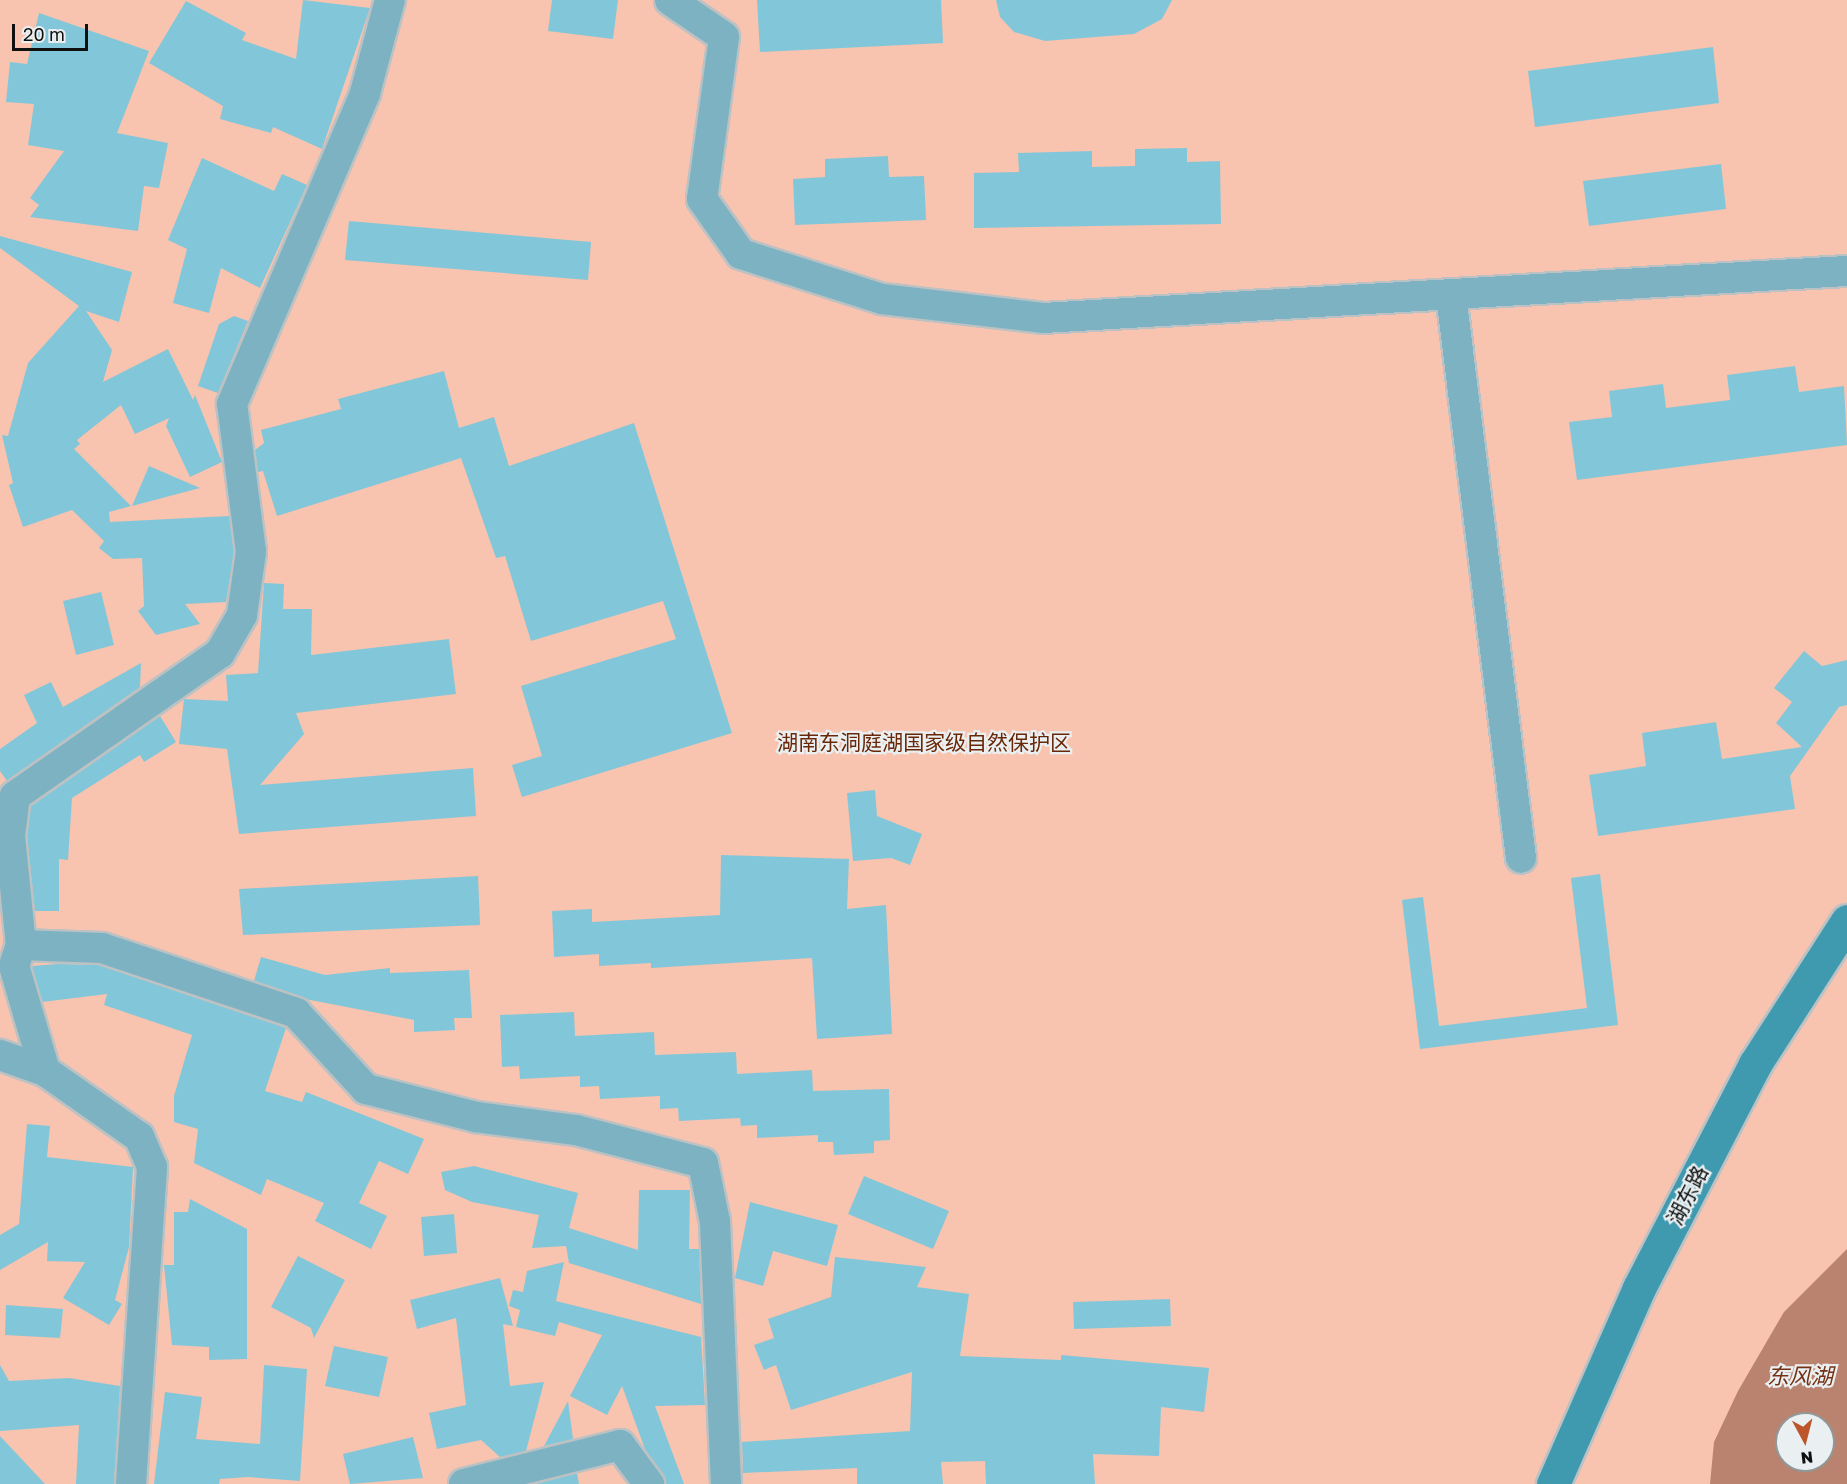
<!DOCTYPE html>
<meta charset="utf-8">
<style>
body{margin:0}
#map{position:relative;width:1847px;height:1484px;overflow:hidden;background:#dde3e5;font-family:"Golos Text","Noto Sans SC",sans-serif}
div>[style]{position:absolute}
.green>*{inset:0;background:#f8c3af}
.water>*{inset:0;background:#b9836f}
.building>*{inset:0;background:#82c7d9}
.roads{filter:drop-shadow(2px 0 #bcc1c3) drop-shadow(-2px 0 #bcc1c3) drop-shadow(0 2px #bcc1c3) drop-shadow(0 -2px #bcc1c3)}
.street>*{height:30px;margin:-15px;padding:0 15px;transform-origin:15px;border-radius:15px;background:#7cb2c1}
.secondary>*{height:33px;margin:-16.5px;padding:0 16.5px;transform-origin:16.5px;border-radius:16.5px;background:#3f99af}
span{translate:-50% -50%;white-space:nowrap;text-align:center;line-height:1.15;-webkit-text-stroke:4.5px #eaf0f2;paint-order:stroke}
.park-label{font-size:21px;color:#692707}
.street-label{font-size:21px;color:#0f1111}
.water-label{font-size:22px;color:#753114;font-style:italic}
.north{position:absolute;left:1775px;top:1412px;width:60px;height:60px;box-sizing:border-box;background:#eaf0f2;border:2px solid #929798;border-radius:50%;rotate:173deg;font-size:16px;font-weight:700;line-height:24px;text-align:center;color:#0f1111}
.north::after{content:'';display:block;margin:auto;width:21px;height:27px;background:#bd572b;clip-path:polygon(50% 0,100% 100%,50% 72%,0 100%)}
.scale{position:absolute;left:12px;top:24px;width:76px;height:27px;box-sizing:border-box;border:3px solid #0f1111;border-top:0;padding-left:8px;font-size:18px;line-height:21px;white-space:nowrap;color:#0f1111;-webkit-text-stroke:4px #eaf0f2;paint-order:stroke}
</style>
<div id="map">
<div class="green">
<div style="clip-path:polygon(evenodd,0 0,1847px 0,1847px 1484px,0 1484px,0 0,1787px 1424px,1823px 1424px,1823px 1460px,1787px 1460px,1787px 1424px)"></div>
</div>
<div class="water">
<div style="clip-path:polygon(evenodd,1847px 1249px,1847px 1484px,1710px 1484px,1714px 1442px,1738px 1391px,1784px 1312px,1847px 1249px,1787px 1424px,1823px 1424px,1823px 1460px,1787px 1460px,1787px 1424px)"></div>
</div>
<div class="building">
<div style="clip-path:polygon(303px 0,370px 8px,322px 149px,273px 127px,271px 133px,220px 119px,223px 106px,149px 63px,186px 1px,246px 33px,242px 40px,296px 59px)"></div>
<div style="clip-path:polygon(552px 0,618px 0,613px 39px,548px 31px)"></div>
<div style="clip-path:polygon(757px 0,941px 0,943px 43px,760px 52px)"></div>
<div style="clip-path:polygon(996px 0,1172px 0,1162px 19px,1134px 34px,1045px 41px,1014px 32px,1000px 17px)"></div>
<div style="clip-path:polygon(39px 13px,149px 51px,117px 133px,168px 143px,159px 188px,144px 186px,138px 231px,30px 217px,39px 205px,30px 198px,64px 151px,28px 145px,34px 104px,6px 102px,10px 62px,27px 64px)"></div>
<div style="clip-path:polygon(1713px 47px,1719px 103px,1535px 127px,1528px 71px)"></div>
<div style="clip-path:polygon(1187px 148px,1187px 162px,1220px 161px,1221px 224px,974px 228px,974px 173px,1019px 172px,1018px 153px,1092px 151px,1092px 167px,1135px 166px,1135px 149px)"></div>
<div style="clip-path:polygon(888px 156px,889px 177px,924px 176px,926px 220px,795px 225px,793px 179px,825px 177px,825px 159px)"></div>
<div style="clip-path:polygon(202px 158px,274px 191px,282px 174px,307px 185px,260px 288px,221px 268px,209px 313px,173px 303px,187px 249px,168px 240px)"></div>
<div style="clip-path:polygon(1721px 164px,1726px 209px,1589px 226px,1583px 181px)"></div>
<div style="clip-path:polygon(349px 221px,591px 242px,588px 280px,345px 260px)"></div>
<div style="clip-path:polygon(0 236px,132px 272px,119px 322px,86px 311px,112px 350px,103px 382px,168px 349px,193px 400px,195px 395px,222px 462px,190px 477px,166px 426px,169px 418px,135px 434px,121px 405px,77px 440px,80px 444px,74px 449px,131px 506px,109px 512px,110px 522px,229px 516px,234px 552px,226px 602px,185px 604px,200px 624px,156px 635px,138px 611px,144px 606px,142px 558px,113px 559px,99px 548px,104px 541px,72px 510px,23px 527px,9px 485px,13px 483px,2px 435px,8px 436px,28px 363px,79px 306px,0 248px)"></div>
<div style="clip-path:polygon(234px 316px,248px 321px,218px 393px,198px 386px,219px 324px)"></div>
<div style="clip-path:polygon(1795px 366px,1799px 392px,1844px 386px,1847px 445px,1577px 480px,1569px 422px,1612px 417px,1609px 391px,1663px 384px,1666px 408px,1730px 400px,1727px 375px)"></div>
<div style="clip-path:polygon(444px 371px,459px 428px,494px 417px,509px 466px,634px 423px,732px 733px,522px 797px,512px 765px,542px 756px,521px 686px,676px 639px,663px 601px,531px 641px,505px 556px,496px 558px,461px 458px,277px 516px,263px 471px,258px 472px,255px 450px,264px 443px,261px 430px,341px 409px,338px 399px)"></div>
<div style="clip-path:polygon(149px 466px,200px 488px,132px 506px)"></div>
<div style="clip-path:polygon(264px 583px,284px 584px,283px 609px,312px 609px,311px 655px,449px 639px,456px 694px,296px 713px,304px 734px,260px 785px,473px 768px,476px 816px,239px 834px,227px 749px,179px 744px,184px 699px,228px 701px,226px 675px,258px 673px)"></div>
<div style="clip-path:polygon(101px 592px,114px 645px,76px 655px,63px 601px)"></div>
<div style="clip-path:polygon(1804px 651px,1822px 666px,1847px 660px,1847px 705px,1839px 707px,1790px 776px,1795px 809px,1598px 836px,1589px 775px,1646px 766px,1642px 733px,1716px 722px,1722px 759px,1802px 747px,1776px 723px,1792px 702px,1774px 688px)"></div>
<div style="clip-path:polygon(141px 663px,140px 687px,7px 781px,0 771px,0 749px,37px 723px,24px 695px,51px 682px,63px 707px)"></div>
<div style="clip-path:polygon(160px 716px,176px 742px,144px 762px,140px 755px,72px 798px,68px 860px,59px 859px,59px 911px,35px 911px,27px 836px,31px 806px)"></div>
<div style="clip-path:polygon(875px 790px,877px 816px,922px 834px,910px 865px,891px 858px,853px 861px,847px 793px)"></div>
<div style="clip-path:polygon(721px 855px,849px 859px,847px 909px,886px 905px,892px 1034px,817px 1039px,812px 958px,651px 968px,651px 963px,599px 966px,599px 954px,554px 957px,552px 911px,592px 909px,592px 922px,720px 915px)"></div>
<div style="clip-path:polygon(1600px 874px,1618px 1025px,1420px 1049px,1402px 900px,1423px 897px,1439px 1026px,1587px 1008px,1571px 878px)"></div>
<div style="clip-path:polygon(478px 876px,480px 925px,243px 935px,239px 889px)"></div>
<div style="clip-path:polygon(261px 957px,325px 975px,390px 968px,390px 973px,469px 970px,472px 1018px,454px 1018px,455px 1030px,414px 1032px,414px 1020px,305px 999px,254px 981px)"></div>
<div style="clip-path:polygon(57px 964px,99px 965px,286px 1028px,265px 1091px,302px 1102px,306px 1092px,424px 1139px,408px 1174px,379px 1161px,359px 1203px,387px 1216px,371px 1249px,315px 1221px,324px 1203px,267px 1179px,261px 1195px,194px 1163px,198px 1129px,174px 1122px,174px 1096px,192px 1035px,104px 1005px,107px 994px,42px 1002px,32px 966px)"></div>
<div style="clip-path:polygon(574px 1012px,575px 1036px,654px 1032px,655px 1055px,736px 1052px,737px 1074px,812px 1070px,813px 1091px,889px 1089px,890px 1140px,874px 1141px,874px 1153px,834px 1155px,833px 1142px,818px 1142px,818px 1135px,757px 1138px,757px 1125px,741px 1126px,740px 1118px,679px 1121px,678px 1108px,660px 1109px,660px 1096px,600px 1099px,599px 1086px,580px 1087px,580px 1076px,520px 1079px,519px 1066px,502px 1067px,500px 1015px)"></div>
<div style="clip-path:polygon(27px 1124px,50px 1126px,47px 1157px,133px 1167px,129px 1247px,115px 1300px,122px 1304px,109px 1325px,63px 1298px,85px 1262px,47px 1261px,48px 1242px,0 1270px,0 1235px,19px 1224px)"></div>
<div style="clip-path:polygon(474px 1166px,578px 1193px,569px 1228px,638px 1250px,639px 1190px,690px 1190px,689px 1249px,699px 1249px,701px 1304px,569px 1263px,566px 1246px,532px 1248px,539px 1215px,472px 1202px,445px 1190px,441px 1172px)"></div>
<div style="clip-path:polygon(864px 1176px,949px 1211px,933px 1249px,848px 1214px)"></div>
<div style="clip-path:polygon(190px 1199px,247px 1229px,247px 1359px,209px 1360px,209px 1347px,172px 1345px,164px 1265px,174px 1265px,174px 1212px,188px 1212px)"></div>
<div style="clip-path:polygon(750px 1202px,838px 1225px,827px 1266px,773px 1251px,763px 1286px,735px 1278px)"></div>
<div style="clip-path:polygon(454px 1214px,457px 1253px,424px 1256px,421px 1217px)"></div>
<div style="clip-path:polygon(298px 1256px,345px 1280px,314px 1338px,311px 1328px,271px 1307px)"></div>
<div style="clip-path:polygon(835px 1257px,926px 1267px,917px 1287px,969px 1294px,960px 1356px,1061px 1360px,1061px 1355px,1209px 1368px,1204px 1412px,1161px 1407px,1159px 1456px,1093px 1454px,1095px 1484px,986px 1484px,985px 1461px,941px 1462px,943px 1484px,857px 1484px,857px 1468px,743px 1473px,742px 1442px,910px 1431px,912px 1372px,791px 1410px,776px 1365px,764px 1370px,754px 1345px,774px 1338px,768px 1319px,831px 1297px)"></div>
<div style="clip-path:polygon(564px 1262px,556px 1301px,701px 1337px,705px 1405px,655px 1406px,684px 1484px,666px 1484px,646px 1452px,622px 1386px,607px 1415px,570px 1396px,602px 1335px,559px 1322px,555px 1336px,516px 1327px,520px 1310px,509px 1306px,513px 1290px,523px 1292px,527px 1271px)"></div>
<div style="clip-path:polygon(500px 1278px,513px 1326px,503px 1324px,510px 1386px,544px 1382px,526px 1451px,500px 1457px,481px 1440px,437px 1449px,429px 1413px,466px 1405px,456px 1318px,417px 1329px,410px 1300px)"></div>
<div style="clip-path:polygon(1170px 1299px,1171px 1326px,1074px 1329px,1073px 1302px)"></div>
<div style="clip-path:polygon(6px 1305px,63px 1309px,60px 1338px,5px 1335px)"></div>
<div style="clip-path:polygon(334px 1346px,388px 1357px,379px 1397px,325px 1386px)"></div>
<div style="clip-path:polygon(0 1365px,9px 1381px,69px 1378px,120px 1386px,114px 1484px,76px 1484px,79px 1425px,0 1431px)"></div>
<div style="clip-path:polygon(264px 1365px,307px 1369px,300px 1481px,248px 1477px,220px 1479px,219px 1484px,154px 1484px,165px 1392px,202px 1397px,196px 1439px,260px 1444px)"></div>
<div style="clip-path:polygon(568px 1401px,573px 1439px,544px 1446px)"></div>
<div style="clip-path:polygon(0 1436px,45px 1484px,0 1484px)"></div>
<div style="clip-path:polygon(413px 1437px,423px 1478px,350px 1484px,343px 1454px)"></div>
<div style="clip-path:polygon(577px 1473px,579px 1484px,535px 1484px)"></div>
</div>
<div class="roads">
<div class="street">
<div style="left:670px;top:0;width:65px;rotate:34.4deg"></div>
<div style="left:724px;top:37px;width:163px;rotate:97.7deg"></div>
<div style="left:702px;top:199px;width:67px;rotate:54.7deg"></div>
<div style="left:741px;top:254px;width:148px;rotate:17.7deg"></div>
<div style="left:882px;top:299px;width:162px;rotate:6.7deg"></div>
<div style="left:1043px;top:318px;width:805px;rotate:-3.35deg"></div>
<div style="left:1451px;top:295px;width:567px;rotate:82.91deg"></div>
<div style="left:21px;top:945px;width:110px;rotate:-95.8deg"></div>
<div style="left:10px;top:836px;width:40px;rotate:-82.9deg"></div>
<div style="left:15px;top:796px;width:250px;rotate:-34.9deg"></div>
<div style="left:220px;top:653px;width:44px;rotate:-59.9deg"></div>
<div style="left:242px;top:615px;width:64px;rotate:-81.9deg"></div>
<div style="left:251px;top:552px;width:149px;rotate:-97.3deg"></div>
<div style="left:232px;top:404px;width:338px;rotate:-66.8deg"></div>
<div style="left:365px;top:93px;width:96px;rotate:-75deg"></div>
<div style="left:0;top:1055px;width:48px;rotate:19.6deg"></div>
<div style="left:131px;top:1484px;width:318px;rotate:-86.2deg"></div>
<div style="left:152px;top:1167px;width:33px;rotate:-113deg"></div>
<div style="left:139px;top:1137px;width:115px;rotate:-144.9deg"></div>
<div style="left:45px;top:1071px;width:109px;rotate:-106.4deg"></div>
<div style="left:14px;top:966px;width:22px;rotate:-72deg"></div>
<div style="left:21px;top:945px;width:81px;rotate:2.1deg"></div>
<div style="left:102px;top:948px;width:205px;rotate:18.5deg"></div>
<div style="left:296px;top:1013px;width:103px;rotate:47.4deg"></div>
<div style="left:366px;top:1089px;width:114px;rotate:14.3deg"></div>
<div style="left:476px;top:1117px;width:101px;rotate:7.4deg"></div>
<div style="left:576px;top:1130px;width:131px;rotate:14.6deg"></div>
<div style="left:703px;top:1163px;width:60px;rotate:78.5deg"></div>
<div style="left:715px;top:1222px;width:262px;rotate:87.6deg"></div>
<div style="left:464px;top:1484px;width:161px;rotate:-14deg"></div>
<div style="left:620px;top:1445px;width:49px;rotate:53.4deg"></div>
</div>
<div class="secondary">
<div style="left:1553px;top:1484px;width:214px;rotate:-66.3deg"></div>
<div style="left:1639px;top:1288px;width:252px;rotate:-62.6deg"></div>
<div style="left:1755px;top:1064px;width:170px;rotate:-57.2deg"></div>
</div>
</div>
<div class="park-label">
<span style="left:924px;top:742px">湖南东洞庭湖国家级自然保护区</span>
</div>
<div class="street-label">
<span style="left:1687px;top:1195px;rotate:-63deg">湖东路</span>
</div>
<div class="water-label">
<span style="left:1800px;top:1376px">东风湖</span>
</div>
<div class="north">N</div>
<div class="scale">20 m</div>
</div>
